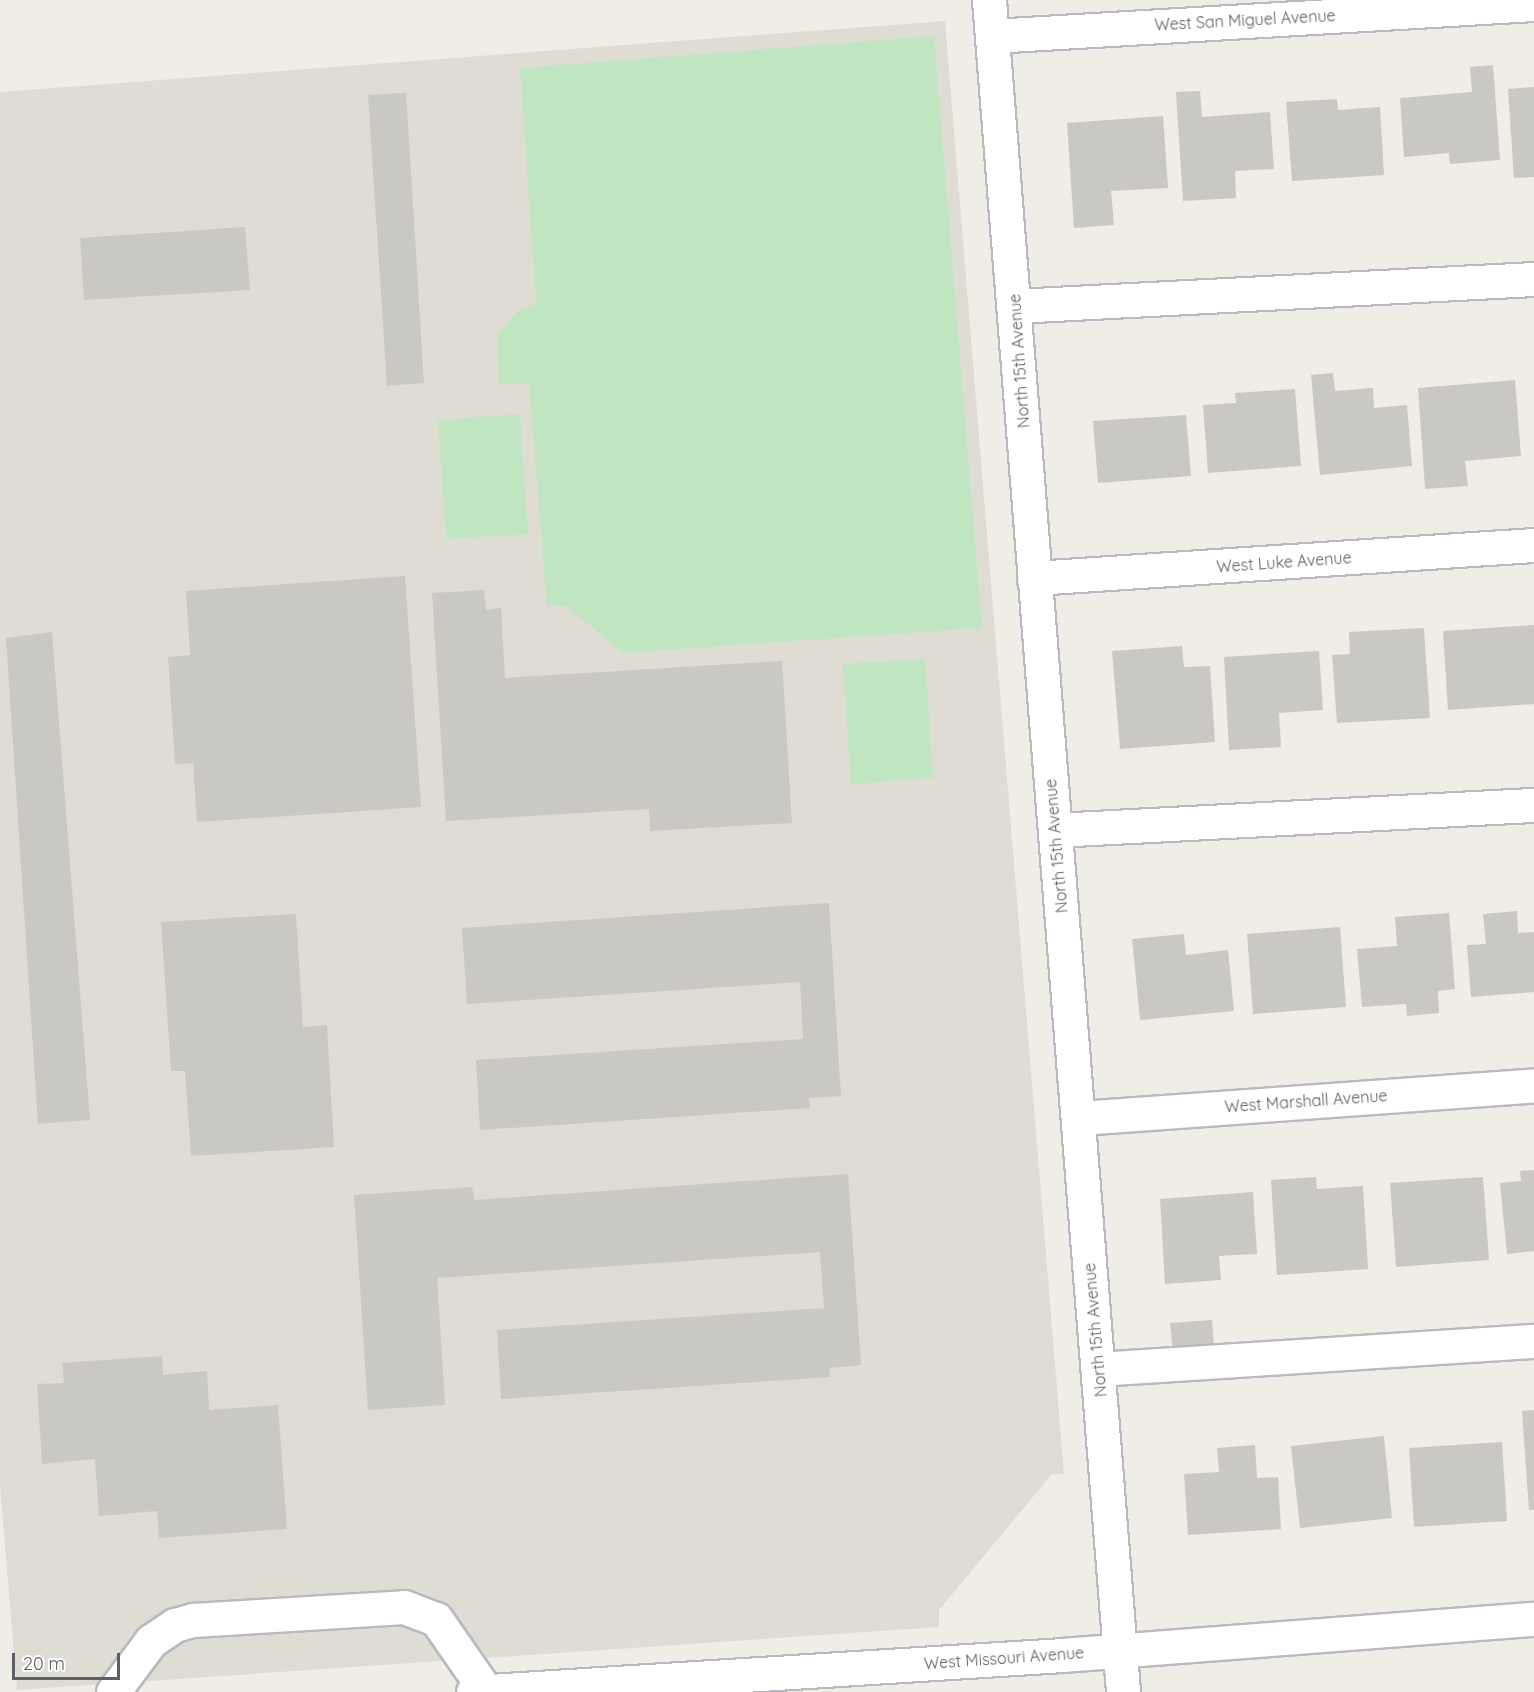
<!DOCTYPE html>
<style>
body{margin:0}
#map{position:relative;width:1534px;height:1692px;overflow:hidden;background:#efede5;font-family:Quicksand,sans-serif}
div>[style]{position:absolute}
.education>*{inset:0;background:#dfdcd3}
.green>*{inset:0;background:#c1e6c2}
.building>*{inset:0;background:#cac8c2}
.roads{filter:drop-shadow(2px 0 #b7babf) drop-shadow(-2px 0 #b7babf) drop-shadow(0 2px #b7babf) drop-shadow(0 -2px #b7babf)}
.minor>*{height:33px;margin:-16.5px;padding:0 16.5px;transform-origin:16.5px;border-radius:16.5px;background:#fff}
span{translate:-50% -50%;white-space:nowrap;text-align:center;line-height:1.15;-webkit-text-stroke:6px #fff;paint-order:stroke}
.street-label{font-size:16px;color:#5c6065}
.scale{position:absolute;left:12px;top:1653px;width:108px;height:27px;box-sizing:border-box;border:3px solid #5c6065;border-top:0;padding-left:8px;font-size:18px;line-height:21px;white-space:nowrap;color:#5c6065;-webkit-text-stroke:4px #fff;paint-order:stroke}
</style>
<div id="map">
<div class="education">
<div style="clip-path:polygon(945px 21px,1064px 1474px,1052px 1474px,939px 1610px,939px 1627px,17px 1690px,0 1486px,0 92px)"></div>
</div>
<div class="green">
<div style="clip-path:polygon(934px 36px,982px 628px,623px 653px,566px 606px,547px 606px,529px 385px,499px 383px,497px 337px,516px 313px,536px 303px,520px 68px)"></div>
<div style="clip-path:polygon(520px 414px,528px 534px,446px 539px,438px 420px)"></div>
<div style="clip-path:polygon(925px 659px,933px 778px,851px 784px,843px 664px)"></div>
</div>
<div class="building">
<div style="clip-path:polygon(1493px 65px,1500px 160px,1450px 164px,1449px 153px,1404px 157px,1400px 98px,1472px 92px,1470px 67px)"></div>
<div style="clip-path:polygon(1534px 87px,1534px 177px,1514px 178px,1508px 89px)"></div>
<div style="clip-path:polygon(1200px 91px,1202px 117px,1270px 112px,1274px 169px,1235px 171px,1236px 198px,1183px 201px,1176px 92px)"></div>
<div style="clip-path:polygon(406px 93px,424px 383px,387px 386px,368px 95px)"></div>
<div style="clip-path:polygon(1337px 99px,1338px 110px,1380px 107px,1384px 175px,1292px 181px,1286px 102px)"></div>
<div style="clip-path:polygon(1163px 116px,1168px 188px,1111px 191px,1114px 225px,1074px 228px,1067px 123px)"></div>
<div style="clip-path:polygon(245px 227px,250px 290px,84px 300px,80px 238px)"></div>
<div style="clip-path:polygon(1333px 373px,1335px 391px,1373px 388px,1374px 408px,1407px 405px,1412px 466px,1320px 475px,1311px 375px)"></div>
<div style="clip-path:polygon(1515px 380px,1521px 456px,1465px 461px,1468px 486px,1425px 489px,1418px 388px)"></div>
<div style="clip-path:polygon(1295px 389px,1301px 466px,1208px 473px,1203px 405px,1236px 403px,1235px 393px)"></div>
<div style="clip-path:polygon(1186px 415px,1191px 476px,1098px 483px,1093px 421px)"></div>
<div style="clip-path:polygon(405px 576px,421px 807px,197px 822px,193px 763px,175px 764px,168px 657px,190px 655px,186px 591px)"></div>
<div style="clip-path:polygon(484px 590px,486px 610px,501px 608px,505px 678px,782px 661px,792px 823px,650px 831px,649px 809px,446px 821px,432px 593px)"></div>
<div style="clip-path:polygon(1534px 625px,1534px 704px,1448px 710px,1443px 631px)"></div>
<div style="clip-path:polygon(1424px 628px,1430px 718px,1337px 723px,1332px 655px,1350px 654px,1349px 632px)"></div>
<div style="clip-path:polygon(52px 632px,90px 1120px,38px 1124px,6px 638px)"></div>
<div style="clip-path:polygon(1182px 646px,1184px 667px,1210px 666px,1215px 742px,1120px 749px,1112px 651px)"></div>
<div style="clip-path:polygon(1319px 651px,1323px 710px,1279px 713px,1281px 747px,1229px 750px,1224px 657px)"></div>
<div style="clip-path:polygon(829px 903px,841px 1096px,809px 1098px,810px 1108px,480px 1130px,476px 1060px,803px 1039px,800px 982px,467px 1004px,462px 928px)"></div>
<div style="clip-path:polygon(1517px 911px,1518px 933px,1534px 932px,1534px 992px,1471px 997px,1467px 945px,1486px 944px,1483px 914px)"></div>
<div style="clip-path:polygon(1449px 913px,1455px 989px,1438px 991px,1439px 1013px,1407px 1016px,1406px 1004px,1362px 1007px,1357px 949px,1397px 946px,1395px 917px)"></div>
<div style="clip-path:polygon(296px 914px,303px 1027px,327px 1025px,334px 1147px,191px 1156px,185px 1071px,171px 1071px,161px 922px)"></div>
<div style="clip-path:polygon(1340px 927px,1346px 1007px,1253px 1014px,1247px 934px)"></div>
<div style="clip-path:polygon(1184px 934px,1186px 955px,1228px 950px,1234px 1011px,1140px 1020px,1132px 939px)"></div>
<div style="clip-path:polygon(1534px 1170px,1534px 1251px,1507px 1254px,1500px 1183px,1521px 1181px,1520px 1171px)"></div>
<div style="clip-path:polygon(848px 1174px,861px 1365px,829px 1368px,830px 1377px,501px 1399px,497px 1330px,824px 1308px,820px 1252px,437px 1278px,445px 1405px,368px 1410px,354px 1195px,472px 1187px,474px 1200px)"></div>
<div style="clip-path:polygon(1316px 1177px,1317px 1189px,1363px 1186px,1368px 1269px,1277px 1275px,1271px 1180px)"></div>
<div style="clip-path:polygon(1483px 1177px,1489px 1260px,1396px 1267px,1390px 1183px)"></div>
<div style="clip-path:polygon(1253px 1192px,1257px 1254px,1219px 1256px,1221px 1280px,1165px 1284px,1160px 1199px)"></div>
<div style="clip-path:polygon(1212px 1320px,1214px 1347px,1173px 1350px,1170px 1323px)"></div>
<div style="clip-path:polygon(162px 1356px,163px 1375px,207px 1371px,209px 1410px,278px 1405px,287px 1529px,159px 1538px,157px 1511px,99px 1516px,95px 1459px,42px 1464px,37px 1384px,64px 1383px,62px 1363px)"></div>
<div style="clip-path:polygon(1534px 1410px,1534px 1510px,1529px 1510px,1522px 1411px)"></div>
<div style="clip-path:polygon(1384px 1436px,1392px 1518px,1300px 1528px,1291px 1446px)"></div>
<div style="clip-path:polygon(1502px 1442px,1507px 1521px,1414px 1527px,1409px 1448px)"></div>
<div style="clip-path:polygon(1255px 1445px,1257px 1478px,1278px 1477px,1281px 1529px,1188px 1535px,1184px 1474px,1219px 1472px,1217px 1448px)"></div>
</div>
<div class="roads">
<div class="minor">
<div style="left:989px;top:0;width:1697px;rotate:85.47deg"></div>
<div style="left:992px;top:36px;width:543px;rotate:-3.38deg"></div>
<div style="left:1015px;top:306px;width:520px;rotate:-2.98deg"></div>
<div style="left:1034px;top:578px;width:501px;rotate:-3.78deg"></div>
<div style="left:1055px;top:830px;width:480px;rotate:-3deg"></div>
<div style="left:1079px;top:1118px;width:456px;rotate:-4.1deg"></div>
<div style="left:1098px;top:1369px;width:437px;rotate:-3.7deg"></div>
<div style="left:113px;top:1692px;width:64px;rotate:-53.3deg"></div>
<div style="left:151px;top:1641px;width:29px;rotate:-34deg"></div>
<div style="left:175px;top:1625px;width:19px;rotate:-16deg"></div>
<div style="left:193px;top:1620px;width:211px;rotate:-3.5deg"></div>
<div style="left:404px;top:1607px;width:34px;rotate:21deg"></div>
<div style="left:436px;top:1619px;width:88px;rotate:55.2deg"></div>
<div style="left:473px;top:1692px;width:590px;rotate:-3.59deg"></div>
<div style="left:1062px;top:1655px;width:473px;rotate:-4.4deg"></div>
</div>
</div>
<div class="street-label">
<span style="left:1245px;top:20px;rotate:-3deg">West San Miguel Avenue</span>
<span style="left:1019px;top:361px;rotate:-94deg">North 15th Avenue</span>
<span style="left:1284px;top:562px;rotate:-4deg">West Luke Avenue</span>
<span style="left:1056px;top:846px;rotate:-95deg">North 15th Avenue</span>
<span style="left:1306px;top:1101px;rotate:-4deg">West Marshall Avenue</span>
<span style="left:1095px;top:1330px;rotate:-95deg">North 15th Avenue</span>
<span style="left:1004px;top:1658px;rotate:-4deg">West Missouri Avenue</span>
</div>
<div class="scale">20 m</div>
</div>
